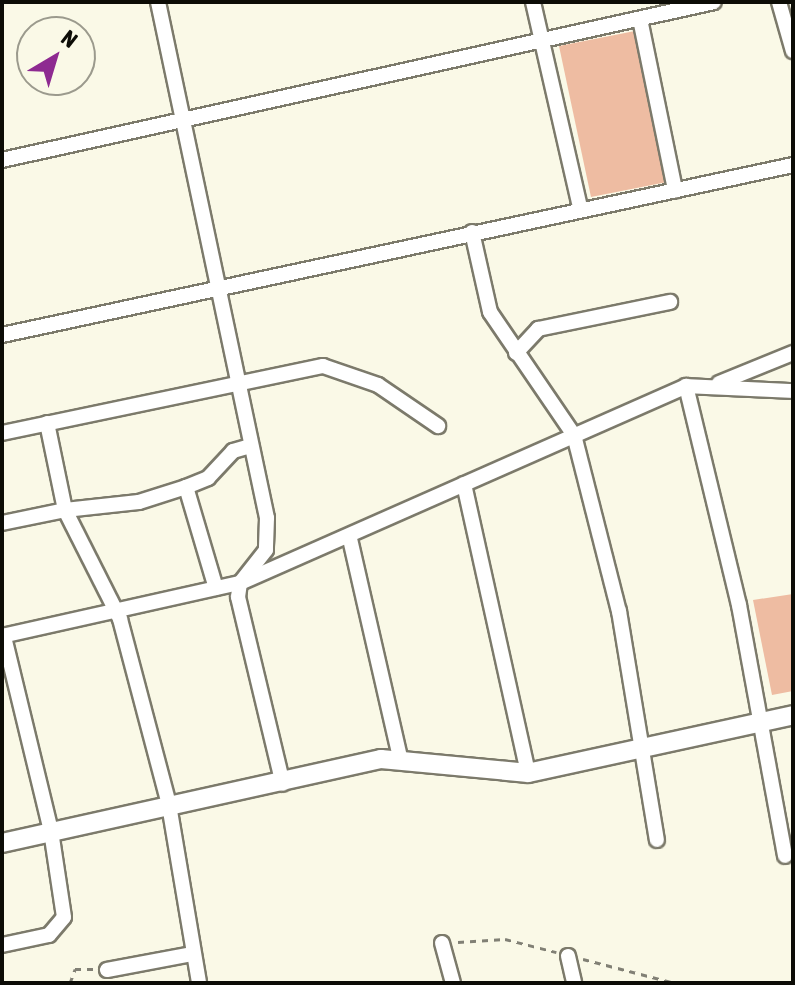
<!DOCTYPE html>
<style>
body{margin:0}
#map{position:relative;width:795px;height:985px;overflow:hidden;background:#faf9e7;font-family:"Asap Condensed",sans-serif}
div>[style]{position:absolute}
.green>*{inset:0;background:#eebca2}
.path>*{height:3px;margin-top:-1.5px;transform-origin:0;background:repeating-linear-gradient(90deg,#818075 0 6px,transparent 0 12px)}
.roads{filter:drop-shadow(2px 0 #7c7a6b) drop-shadow(-2px 0 #7c7a6b) drop-shadow(0 2px #7c7a6b) drop-shadow(0 -2px #7c7a6b)}
.minor>*{height:14px;margin:-7px;padding:0 7px;transform-origin:7px;border-radius:7px;background:#fff}
.tertiary>*{height:18px;margin:-9px;padding:0 9px;transform-origin:9px;border-radius:9px;background:#fff}
span{translate:-50% -50%;white-space:nowrap;text-align:center;line-height:1.15;-webkit-text-stroke:7px #faf9e7;paint-order:stroke}
.frame{position:absolute;inset:0;border:4px solid #0c0c06;pointer-events:none}
.north{position:absolute;left:16px;top:16px;width:80px;height:80px;box-sizing:border-box;background:#faf9e7;border:2px solid #9b9a8d;border-radius:50%;rotate:38deg;font-size:22px;font-weight:700;line-height:32px;text-align:center;color:#0c0c06}
.north::after{content:'';display:block;margin:auto;width:28px;height:36px;background:#8e2a91;clip-path:polygon(50% 0,100% 100%,50% 72%,0 100%)}
</style>
<div id="map">
<div class="green">
<div style="clip-path:polygon(635px 31px,667px 182px,591px 197px,559px 46px)"></div>
<div style="clip-path:polygon(793px 594px,793px 691px,772px 695px,753px 600px)"></div>
</div>
<div class="path">
<div style="left:458px;top:942px;width:47px;rotate:-3.7deg"></div>
<div style="left:505px;top:939px;width:53px;rotate:14.3deg"></div>
<div style="left:583px;top:959px;width:95px;rotate:14.6deg"></div>
<div style="left:70px;top:983px;width:15px;rotate:-70deg"></div>
<div style="left:75px;top:969px;width:20px"></div>
</div>
<div class="roads">
<div class="minor">
<div style="left:158px;top:2px;width:527px;rotate:78.07deg"></div>
<div style="left:267px;top:518px;width:32px;rotate:92deg"></div>
<div style="left:266px;top:550px;width:42px;rotate:128.2deg"></div>
<div style="left:240px;top:583px;width:14px;rotate:98deg"></div>
<div style="left:238px;top:597px;width:192px;rotate:76.5deg"></div>
<div style="left:533px;top:2px;width:210px;rotate:77.1deg"></div>
<div style="left:779px;top:2px;width:51px;rotate:74.1deg"></div>
<div style="left:640px;top:19px;width:175px;rotate:78.4deg"></div>
<div style="left:2px;top:160px;width:729px;rotate:-12.51deg"></div>
<div style="left:472px;top:232px;width:82px;rotate:77.3deg"></div>
<div style="left:490px;top:312px;width:149px;rotate:55.7deg"></div>
<div style="left:574px;top:435px;width:182px;rotate:75.7deg"></div>
<div style="left:619px;top:611px;width:232px;rotate:80.6deg"></div>
<div style="left:2px;top:335px;width:809px;rotate:-12.13deg"></div>
<div style="left:516px;top:353px;width:33px;rotate:-47deg"></div>
<div style="left:538px;top:329px;width:135px;rotate:-11.6deg"></div>
<div style="left:719px;top:383px;width:80px;rotate:-22.1deg"></div>
<div style="left:686px;top:386px;width:225px;rotate:76.4deg"></div>
<div style="left:739px;top:605px;width:255px;rotate:79.6deg"></div>
<div style="left:47px;top:423px;width:89px;rotate:78.3deg"></div>
<div style="left:65px;top:510px;width:74px;rotate:-6.2deg"></div>
<div style="left:139px;top:502px;width:49px;rotate:-17.7deg"></div>
<div style="left:186px;top:487px;width:24px;rotate:-22deg"></div>
<div style="left:208px;top:478px;width:37px;rotate:-47deg"></div>
<div style="left:233px;top:451px;width:19px;rotate:-16deg"></div>
<div style="left:2px;top:433px;width:328px;rotate:-11.8deg"></div>
<div style="left:323px;top:366px;width:58px;rotate:19.1deg"></div>
<div style="left:378px;top:385px;width:73px;rotate:34.3deg"></div>
<div style="left:464px;top:484px;width:296px;rotate:77.5deg"></div>
<div style="left:186px;top:487px;width:105px;rotate:73.5deg"></div>
<div style="left:2px;top:523px;width:64px;rotate:-11.7deg"></div>
<div style="left:65px;top:510px;width:122px;rotate:63.2deg"></div>
<div style="left:120px;top:619px;width:192px;rotate:75.2deg"></div>
<div style="left:169px;top:805px;width:181px;rotate:80.4deg"></div>
<div style="left:350px;top:539px;width:225px;rotate:77.1deg"></div>
<div style="left:2px;top:636px;width:244px;rotate:-12.6deg"></div>
<div style="left:240px;top:583px;width:488px;rotate:-23.8deg"></div>
<div style="left:686px;top:386px;width:107px;rotate:2.7deg"></div>
<div style="left:442px;top:943px;width:41px;rotate:74.6deg"></div>
<div style="left:2px;top:945px;width:48px;rotate:-12deg"></div>
<div style="left:49px;top:935px;width:23px;rotate:-50deg"></div>
<div style="left:64px;top:917px;width:87px;rotate:-98.6deg"></div>
<div style="left:51px;top:831px;width:201px;rotate:-103.6deg"></div>
<div style="left:568px;top:956px;width:28px;rotate:77deg"></div>
<div style="left:107px;top:970px;width:86px;rotate:-10.7deg"></div>
</div>
<div class="tertiary">
<div style="left:2px;top:843px;width:388px;rotate:-12.5deg"></div>
<div style="left:381px;top:759px;width:148px;rotate:5.4deg"></div>
<div style="left:528px;top:773px;width:271px;rotate:-12.3deg"></div>
</div>
</div>
<div class="frame"></div>
<div class="north">N</div>
</div>
